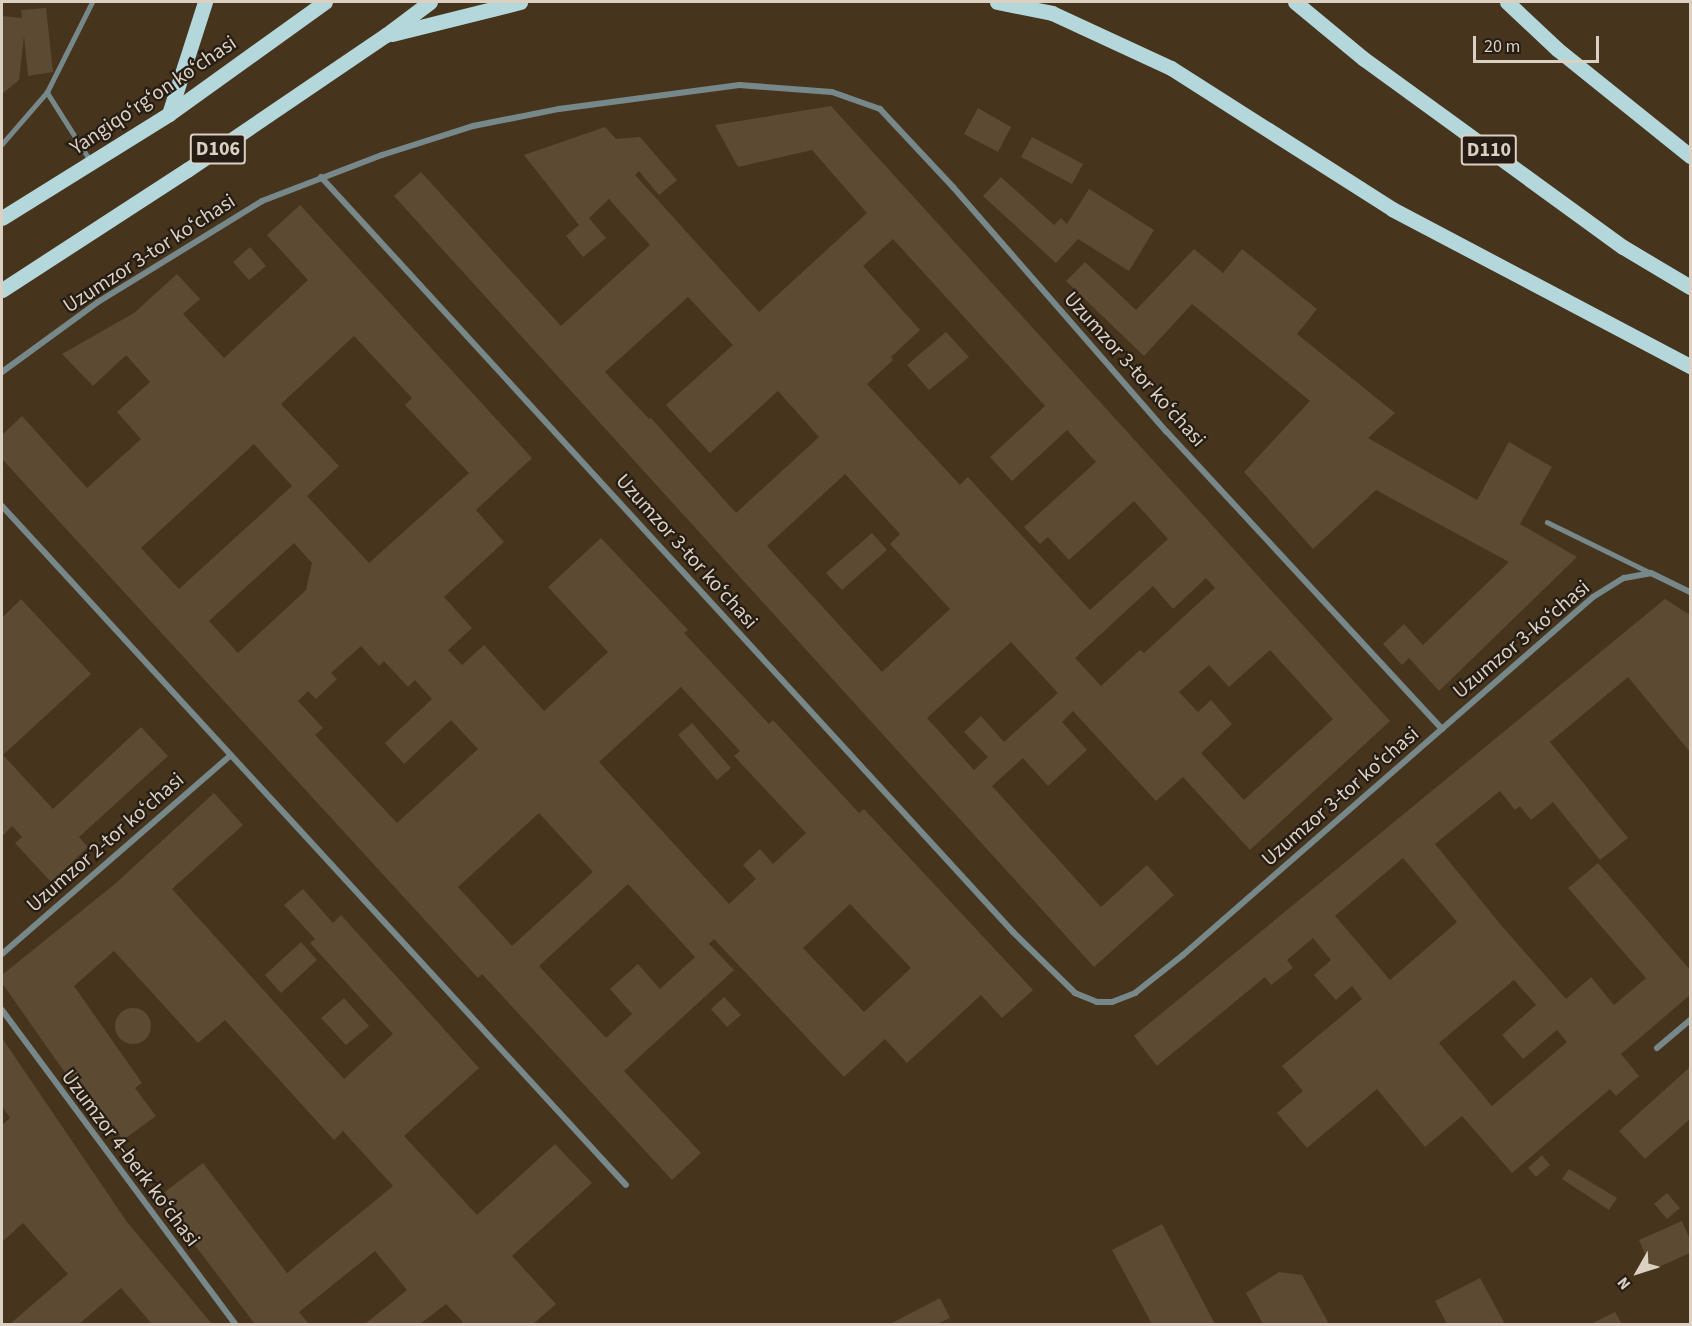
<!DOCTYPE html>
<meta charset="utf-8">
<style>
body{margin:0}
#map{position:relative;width:1692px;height:1326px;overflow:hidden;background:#46341d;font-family:"Source Sans 3",sans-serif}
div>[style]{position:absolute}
.building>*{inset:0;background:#5d4a32}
.round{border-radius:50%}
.lane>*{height:4.5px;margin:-2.25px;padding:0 2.25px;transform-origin:2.25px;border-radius:2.25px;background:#77888a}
.street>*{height:6px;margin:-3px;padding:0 3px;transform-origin:3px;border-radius:3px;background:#77888a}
.primary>*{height:15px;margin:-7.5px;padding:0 7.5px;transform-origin:7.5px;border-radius:7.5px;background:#b4d7db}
span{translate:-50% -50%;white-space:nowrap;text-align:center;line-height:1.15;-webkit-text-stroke:4.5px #261e14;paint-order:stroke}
.shield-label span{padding:2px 4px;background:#261e14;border:2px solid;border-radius:4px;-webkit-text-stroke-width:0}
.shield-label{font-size:20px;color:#dcd0c3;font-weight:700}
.street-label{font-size:21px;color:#dcd0c3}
.frame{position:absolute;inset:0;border:3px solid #dcd0c3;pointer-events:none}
.north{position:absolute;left:1608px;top:1242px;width:60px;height:60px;-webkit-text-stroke:4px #261e14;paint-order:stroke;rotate:231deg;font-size:16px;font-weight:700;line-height:24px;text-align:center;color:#dcd0c3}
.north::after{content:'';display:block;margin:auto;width:21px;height:27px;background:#dcd0c3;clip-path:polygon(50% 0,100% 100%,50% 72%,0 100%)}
.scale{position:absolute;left:1473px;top:36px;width:126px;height:27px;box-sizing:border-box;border:3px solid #dcd0c3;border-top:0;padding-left:8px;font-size:18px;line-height:21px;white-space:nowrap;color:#dcd0c3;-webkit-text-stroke:4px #261e14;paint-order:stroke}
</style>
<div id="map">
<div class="building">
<div style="clip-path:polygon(46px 8px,53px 72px,28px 76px,24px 36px,19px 80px,2px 94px,2px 16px,22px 18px,21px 10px)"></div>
<div style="clip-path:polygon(evenodd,831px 106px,1390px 721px,1250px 850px,1183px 777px,1156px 801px,1073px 711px,1062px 722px,1087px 750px,1048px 786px,1023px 758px,992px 786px,1101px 907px,1147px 865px,1174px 895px,1094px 967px,394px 196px,421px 172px,561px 326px,650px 245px,609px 199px,589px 218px,606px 238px,583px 257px,566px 236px,579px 225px,524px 155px,605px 127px,616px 139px,640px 137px,677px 180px,659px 195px,639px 171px,635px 175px,759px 312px,867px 213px,812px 150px,738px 167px,715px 125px,831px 106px,893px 239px,1045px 406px,990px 457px,1012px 481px,1067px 430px,1096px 462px,1024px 527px,1040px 544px,1048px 537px,1069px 560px,1134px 501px,1168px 539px,1090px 610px,968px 477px,960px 485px,867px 384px,893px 360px,891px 357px,920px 330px,863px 266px,893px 239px,831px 106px,688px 297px,733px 345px,666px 405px,710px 453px,778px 391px,819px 437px,736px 513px,651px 418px,649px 419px,605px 372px,688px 297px,831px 106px,845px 474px,900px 534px,890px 544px,950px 609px,882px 672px,767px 546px,845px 474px,831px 106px,1206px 578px,1215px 588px,1144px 653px,1140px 650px,1101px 686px,1075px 658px,1153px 586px,1173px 609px,1206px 578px,831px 106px,1011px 642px,1058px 693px,1004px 742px,981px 716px,964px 732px,988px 757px,974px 770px,927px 718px,1011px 642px,831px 106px,1270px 650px,1333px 719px,1244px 800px,1201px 753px,1232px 724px,1211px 700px,1198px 712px,1179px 692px,1209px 665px,1229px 687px,1270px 650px)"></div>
<div style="clip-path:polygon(978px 108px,1011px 127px,998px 152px,964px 134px)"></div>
<div style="clip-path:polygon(1032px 137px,1083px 164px,1072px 184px,1021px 157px)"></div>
<div style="clip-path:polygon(1001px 177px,1054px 225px,1061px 218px,1067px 224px,1089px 189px,1154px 230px,1129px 271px,1078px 239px,1056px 263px,983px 196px)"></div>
<div style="clip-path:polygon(evenodd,300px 205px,532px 458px,476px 510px,504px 542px,444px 597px,472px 628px,448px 650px,462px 665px,484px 645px,544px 711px,608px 652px,548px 587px,601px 538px,688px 630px,684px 633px,769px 724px,773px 720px,859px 813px,864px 809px,1033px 990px,1002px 1018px,981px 995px,907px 1063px,885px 1039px,844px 1077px,714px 939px,709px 944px,734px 970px,624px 1071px,701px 1153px,672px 1180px,482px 974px,478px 978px,2px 459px,2px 435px,22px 416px,87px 488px,141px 439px,117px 412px,150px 382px,126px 355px,93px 386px,62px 354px,134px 313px,177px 274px,200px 299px,183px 314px,224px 358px,308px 280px,267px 235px,300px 205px,354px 336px,412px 398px,405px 405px,469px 473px,369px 563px,307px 496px,339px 466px,281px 404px,354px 336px,300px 205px,254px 444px,292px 486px,179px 589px,141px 548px,254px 444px,300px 205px,294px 543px,312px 563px,306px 590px,238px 653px,209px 621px,294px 543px,300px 205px,361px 646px,379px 666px,384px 661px,408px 687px,415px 680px,432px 699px,385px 743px,404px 764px,451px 720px,478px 749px,397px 823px,315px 735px,323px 728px,298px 701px,308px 691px,316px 699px,337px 679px,331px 673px,361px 646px,300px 205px,681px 687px,740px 751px,734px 756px,806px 833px,773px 864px,760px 849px,743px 865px,756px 879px,729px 904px,599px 762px,681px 687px,300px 205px,539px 813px,593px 872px,512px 946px,458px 887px,539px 813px,300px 205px,628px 884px,695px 957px,660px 989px,638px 964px,610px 989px,632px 1014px,606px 1038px,539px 966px,628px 884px,300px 205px,850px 904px,911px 968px,864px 1012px,803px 948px,850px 904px)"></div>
<div style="clip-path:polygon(250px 247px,266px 266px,249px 280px,233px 262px)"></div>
<div style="clip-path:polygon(1194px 249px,1223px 273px,1242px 249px,1317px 309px,1297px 334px,1395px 413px,1368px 438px,1477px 500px,1509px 442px,1552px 467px,1520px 524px,1577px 557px,1439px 691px,1409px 658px,1402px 665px,1383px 644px,1404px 624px,1423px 645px,1509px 562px,1376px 490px,1313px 549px,1244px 472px,1310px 401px,1192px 304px,1144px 356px,1066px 281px,1085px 262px,1136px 310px)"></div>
<div style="clip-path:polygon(946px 332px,969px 357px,929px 390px,907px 365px)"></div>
<div style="clip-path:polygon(872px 533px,887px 550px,842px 590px,826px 573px)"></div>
<div style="clip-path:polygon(21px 599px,91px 674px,3px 755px,53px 809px,141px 727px,168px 756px,79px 837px,88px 847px,51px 882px,15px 843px,22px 837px,12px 826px,2px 836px,2px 618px)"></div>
<div style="clip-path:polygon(evenodd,1665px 599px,1690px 615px,1690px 752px,1628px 677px,1550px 742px,1628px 838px,1600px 860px,1553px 802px,1531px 820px,1520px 806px,1515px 810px,1500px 791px,1435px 844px,1501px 925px,1566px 999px,1591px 977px,1614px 1005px,1646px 978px,1568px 888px,1598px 863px,1690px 970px,1690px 995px,1621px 1054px,1639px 1076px,1616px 1096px,1610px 1089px,1512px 1173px,1462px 1116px,1425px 1147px,1377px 1089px,1307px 1148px,1277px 1113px,1303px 1091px,1282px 1066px,1362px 999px,1352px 986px,1336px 1000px,1314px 975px,1331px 960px,1313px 938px,1287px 960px,1293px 968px,1271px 985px,1265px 977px,1157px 1066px,1134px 1036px,1665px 599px,1403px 858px,1457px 922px,1390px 980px,1335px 916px,1403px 858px,1665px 599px,1514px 980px,1536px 1005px,1502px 1035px,1523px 1059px,1557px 1030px,1567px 1042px,1492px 1106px,1439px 1043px,1514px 980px)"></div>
<div style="clip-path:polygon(692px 723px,731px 768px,717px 780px,678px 735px)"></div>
<div style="clip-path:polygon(214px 793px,243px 825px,172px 889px,344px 1079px,393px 1034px,310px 943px,315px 939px,284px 905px,303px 889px,333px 923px,341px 915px,479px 1068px,404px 1136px,477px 1215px,555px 1144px,592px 1183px,512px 1256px,556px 1304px,533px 1324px,460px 1324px,463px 1322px,446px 1304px,420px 1324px,365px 1324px,407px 1290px,375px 1251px,299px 1312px,309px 1324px,255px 1324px,158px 1197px,203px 1163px,287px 1273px,393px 1186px,343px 1131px,334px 1140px,225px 1020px,198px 1043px,114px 951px,74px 986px,142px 1083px,135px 1088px,156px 1116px,123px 1140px,103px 1112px,96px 1117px,2px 983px,2px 975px,116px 883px)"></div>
<div style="clip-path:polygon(301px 942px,317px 960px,281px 993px,265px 975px)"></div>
<div style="clip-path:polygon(724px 997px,741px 1015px,727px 1027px,711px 1009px)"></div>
<div style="clip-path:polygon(344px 998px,369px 1026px,346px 1045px,321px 1018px)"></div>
<div class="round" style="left:115px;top:1008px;width:36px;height:36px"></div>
<div style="clip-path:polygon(2px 1038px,127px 1222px,212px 1324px,152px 1324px,121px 1288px,79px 1324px,10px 1324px,68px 1274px,23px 1223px,2px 1242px,2px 1125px,10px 1118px,2px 1106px)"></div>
<div style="clip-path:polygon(1690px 1067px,1690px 1119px,1645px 1159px,1619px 1131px)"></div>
<div style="clip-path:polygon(1542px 1155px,1550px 1165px,1536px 1177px,1528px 1168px)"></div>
<div style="clip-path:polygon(1569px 1169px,1617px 1198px,1609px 1210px,1562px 1179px)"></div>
<div style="clip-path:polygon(1667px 1193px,1680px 1208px,1667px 1219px,1654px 1204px)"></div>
<div style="clip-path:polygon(1682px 1221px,1690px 1240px,1690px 1253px,1652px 1270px,1639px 1240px)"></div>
<div style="clip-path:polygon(1162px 1224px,1215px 1324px,1152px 1324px,1112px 1250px)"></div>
<div style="clip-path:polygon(1279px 1272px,1302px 1275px,1329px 1324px,1263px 1324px,1246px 1293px)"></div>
<div style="clip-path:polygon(1480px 1278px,1505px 1324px,1447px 1324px,1435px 1301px)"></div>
<div style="clip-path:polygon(940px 1298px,950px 1318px,937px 1324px,890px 1324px)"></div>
<div style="clip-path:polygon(1615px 1312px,1622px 1324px,1591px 1324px)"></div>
</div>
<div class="lane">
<div style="left:47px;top:92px;width:80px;rotate:57.7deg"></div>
<div style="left:2px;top:144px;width:69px;rotate:-49.1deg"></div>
<div style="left:47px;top:92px;width:101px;rotate:-63.4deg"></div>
<div style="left:1547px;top:522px;width:116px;rotate:26.1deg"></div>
</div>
<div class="street">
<div style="left:321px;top:177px;width:1024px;rotate:47.49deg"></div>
<div style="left:1013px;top:932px;width:87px;rotate:44.5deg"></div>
<div style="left:1075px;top:993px;width:24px;rotate:22deg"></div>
<div style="left:1097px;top:1002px;width:15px"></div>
<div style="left:1112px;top:1002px;width:25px;rotate:-21deg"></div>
<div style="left:1135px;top:993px;width:61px;rotate:-38.4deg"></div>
<div style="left:1183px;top:955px;width:544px;rotate:-41.13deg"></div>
<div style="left:1593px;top:597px;width:36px;rotate:-32deg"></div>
<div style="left:1624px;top:578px;width:27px;rotate:-10deg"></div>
<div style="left:1651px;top:573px;width:43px;rotate:26deg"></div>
<div style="left:2px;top:372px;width:119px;rotate:-36.1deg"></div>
<div style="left:98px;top:302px;width:193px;rotate:-31.6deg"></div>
<div style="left:262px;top:201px;width:129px;rotate:-21deg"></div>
<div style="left:382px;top:155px;width:96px;rotate:-17.7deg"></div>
<div style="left:473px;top:126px;width:88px;rotate:-11.2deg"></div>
<div style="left:559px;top:109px;width:182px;rotate:-7.6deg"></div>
<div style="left:739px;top:85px;width:93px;rotate:4.3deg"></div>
<div style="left:832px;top:92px;width:51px;rotate:19.5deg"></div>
<div style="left:880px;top:109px;width:107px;rotate:46.9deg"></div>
<div style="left:953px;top:187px;width:325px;rotate:48.9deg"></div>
<div style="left:1167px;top:432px;width:405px;rotate:47.2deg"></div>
<div style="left:2px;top:506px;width:922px;rotate:47.42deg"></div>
<div style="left:2px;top:954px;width:303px;rotate:-41deg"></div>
<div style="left:2px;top:1010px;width:391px;rotate:53.4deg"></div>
<div style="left:1657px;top:1048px;width:43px;rotate:-40.3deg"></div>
</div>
<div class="primary">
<div style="left:997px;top:2px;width:56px;rotate:11.3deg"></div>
<div style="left:1052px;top:13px;width:131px;rotate:24.8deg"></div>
<div style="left:1171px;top:68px;width:262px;rotate:32.5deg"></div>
<div style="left:1392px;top:209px;width:337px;rotate:27.8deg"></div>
<div style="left:1295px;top:2px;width:89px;rotate:39.6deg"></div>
<div style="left:1364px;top:59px;width:320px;rotate:36deg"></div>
<div style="left:1623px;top:247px;width:78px;rotate:30.8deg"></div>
<div style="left:1507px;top:2px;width:69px;rotate:43.2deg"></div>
<div style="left:1557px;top:49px;width:171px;rotate:38.8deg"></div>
<div style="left:392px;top:34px;width:132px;rotate:-14deg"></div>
<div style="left:169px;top:114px;width:118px;rotate:-72.2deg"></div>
<div style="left:2px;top:218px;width:197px;rotate:-31.9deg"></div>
<div style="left:169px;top:114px;width:192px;rotate:-35.7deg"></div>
<div style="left:2px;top:290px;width:221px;rotate:-33deg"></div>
<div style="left:187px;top:170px;width:240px;rotate:-34.2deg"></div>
<div style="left:386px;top:35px;width:55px;rotate:-36.9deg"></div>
</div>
<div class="shield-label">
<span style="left:218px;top:149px">D106</span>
<span style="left:1489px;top:150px">D110</span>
</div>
<div class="street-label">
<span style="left:153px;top:95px;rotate:-34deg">Yangiqoʻrgʻon koʻchasi</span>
<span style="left:149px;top:253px;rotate:-33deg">Uzumzor 3-tor koʻchasi</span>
<span style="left:1135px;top:369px;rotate:48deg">Uzumzor 3-tor koʻchasi</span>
<span style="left:687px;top:551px;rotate:48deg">Uzumzor 3-tor koʻchasi</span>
<span style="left:1521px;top:639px;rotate:-40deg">Uzumzor 3-koʻchasi</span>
<span style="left:1340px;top:796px;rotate:-41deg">Uzumzor 3-tor koʻchasi</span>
<span style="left:105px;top:842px;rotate:-41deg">Uzumzor 2-tor koʻchasi</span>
<span style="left:131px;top:1158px;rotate:53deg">Uzumzor 4-berk koʻchasi</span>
</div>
<div class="frame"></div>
<div class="north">N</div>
<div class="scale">20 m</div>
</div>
